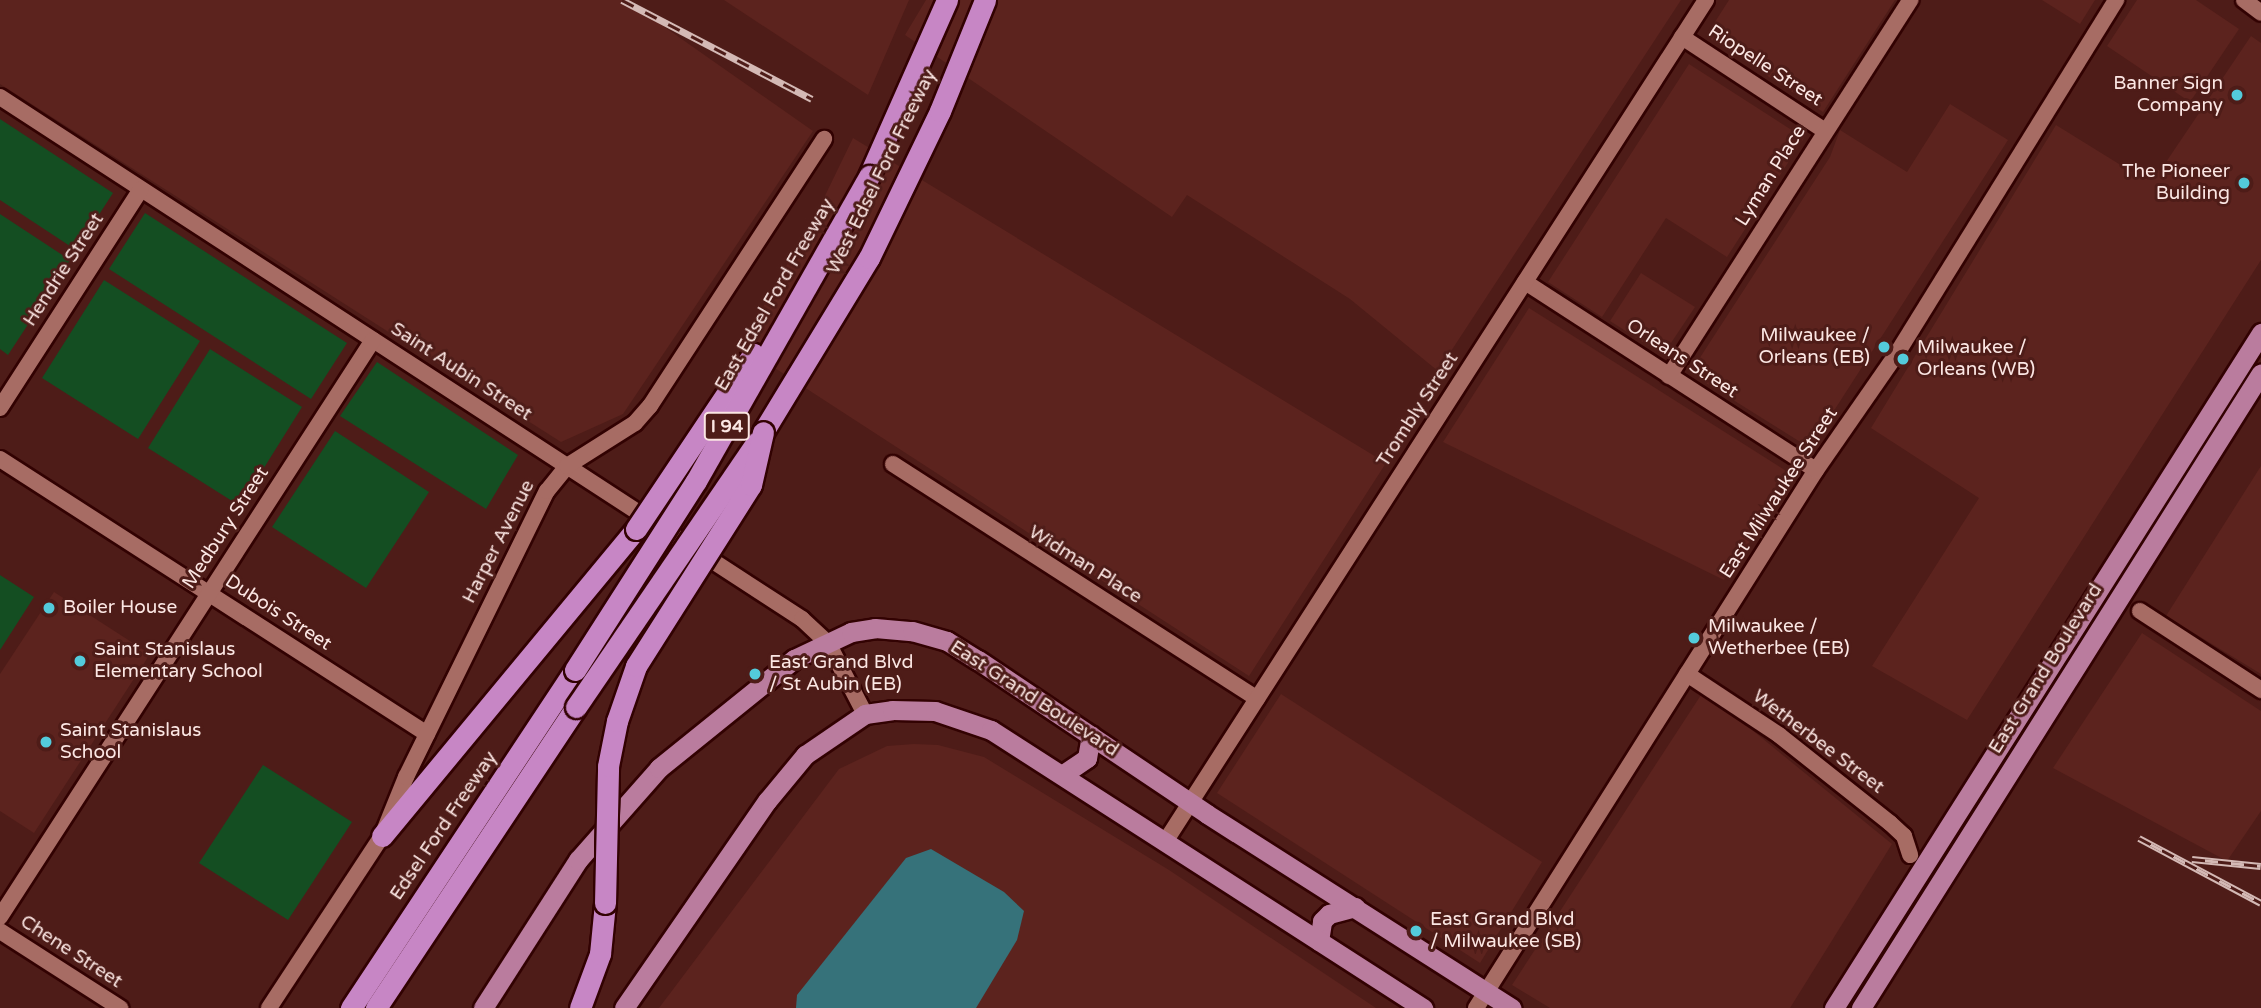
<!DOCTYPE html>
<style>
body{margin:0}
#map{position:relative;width:2261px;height:1008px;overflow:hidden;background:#4e1c18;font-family:"Varela Round",sans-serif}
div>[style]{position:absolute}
.built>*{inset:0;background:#5c231e}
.green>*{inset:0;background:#144e22}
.water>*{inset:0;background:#36727a}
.roads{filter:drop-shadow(2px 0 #320202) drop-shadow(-2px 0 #320202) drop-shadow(0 2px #320202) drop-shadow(0 -2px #320202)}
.minor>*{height:16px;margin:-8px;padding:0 8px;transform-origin:8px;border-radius:8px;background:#a76c64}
.major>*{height:19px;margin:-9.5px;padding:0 9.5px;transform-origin:9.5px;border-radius:9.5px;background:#ba7c9e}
.highway>*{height:21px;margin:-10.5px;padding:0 10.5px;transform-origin:10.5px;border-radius:10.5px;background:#c786c5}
.rail>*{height:7px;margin-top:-3.5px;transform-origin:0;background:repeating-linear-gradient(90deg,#4e1c18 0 13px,#d4b9b5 0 26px);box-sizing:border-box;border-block:2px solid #d4b9b5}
.bridges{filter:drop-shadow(2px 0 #320202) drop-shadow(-2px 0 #320202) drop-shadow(0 2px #320202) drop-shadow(0 -2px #320202)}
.highway-bridge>*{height:21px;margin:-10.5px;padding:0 10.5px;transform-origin:10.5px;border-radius:10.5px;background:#c786c5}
.dots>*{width:19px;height:19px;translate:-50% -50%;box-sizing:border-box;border:4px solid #4e1c18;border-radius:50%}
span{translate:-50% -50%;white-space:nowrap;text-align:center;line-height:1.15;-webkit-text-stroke:6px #4e1c18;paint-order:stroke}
.shield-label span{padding:2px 5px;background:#4e1c18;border:2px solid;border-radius:5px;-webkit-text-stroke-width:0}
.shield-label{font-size:18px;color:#fbe6e3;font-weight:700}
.street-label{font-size:19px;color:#fbe6e3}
.poi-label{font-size:19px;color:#fbe6e3}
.right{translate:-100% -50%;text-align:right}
.left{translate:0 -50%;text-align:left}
</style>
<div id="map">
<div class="built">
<div style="clip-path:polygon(0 0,626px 0,813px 131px,623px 414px,561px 442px,0 84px)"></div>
<div style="clip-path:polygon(724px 0,909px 0,868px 95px)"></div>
<div style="clip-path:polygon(926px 0,1681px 0,1438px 371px,1350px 299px,1187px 195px,1172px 217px,905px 35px)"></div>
<div style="clip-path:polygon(1729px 0,1895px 0,1823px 112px,1706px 36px)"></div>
<div style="clip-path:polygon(2042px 0,2095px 0,2080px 24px)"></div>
<div style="clip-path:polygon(2137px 0,2196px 0,2239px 29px,2190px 102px,2107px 46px)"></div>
<div style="clip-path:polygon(2251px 36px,2261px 43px,2261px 260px,1967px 720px,1872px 666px,1979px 498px,1871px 428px,2056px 125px,2140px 177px,2150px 164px,2160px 171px)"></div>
<div style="clip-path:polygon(1689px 64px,1804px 138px,1727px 257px,1666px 218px,1602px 317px,1548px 282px)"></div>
<div style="clip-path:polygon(1950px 104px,2008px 140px,1810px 448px,1690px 373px,1830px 157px,1840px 130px,1907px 172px)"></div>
<div style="clip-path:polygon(853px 138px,1386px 463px,1249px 676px,741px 346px,820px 206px)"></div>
<div style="clip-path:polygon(1641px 273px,1695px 307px,1663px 355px,1610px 321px)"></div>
<div style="clip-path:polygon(1529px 308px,1794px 476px,1724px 580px,1443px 442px)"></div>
<div style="clip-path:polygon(2261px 466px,2261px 674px,2166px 616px)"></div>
<div style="clip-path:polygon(54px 592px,150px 654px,34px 833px,0 811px,0 674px)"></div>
<div style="clip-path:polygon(2142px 633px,2261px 711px,2261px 811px,2227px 861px,2053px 768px)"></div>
<div style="clip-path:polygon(1281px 694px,1542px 862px,1480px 963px,1217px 793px)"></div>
<div style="clip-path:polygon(1701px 695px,1752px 730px,1892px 844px,1790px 1008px,1550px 1008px,1512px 985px)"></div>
<div style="clip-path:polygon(914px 744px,938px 745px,984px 757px,1169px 870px,1376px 1008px,659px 1008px,839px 769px,887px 746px)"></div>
</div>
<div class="green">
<div style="clip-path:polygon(0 119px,113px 193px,76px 250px,0 200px)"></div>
<div style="clip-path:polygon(145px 213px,347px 343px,311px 399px,109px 269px)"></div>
<div style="clip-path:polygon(0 214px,70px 260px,8px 355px,0 349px)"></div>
<div style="clip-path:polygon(104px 280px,200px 341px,138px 439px,42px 378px)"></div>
<div style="clip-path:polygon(210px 349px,302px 407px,240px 506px,148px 448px)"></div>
<div style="clip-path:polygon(377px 362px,518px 455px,486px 509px,340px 416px)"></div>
<div style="clip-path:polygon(335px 431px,429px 492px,366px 588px,272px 527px)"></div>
<div style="clip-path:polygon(0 575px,34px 597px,0 650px)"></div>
<div style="clip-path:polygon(263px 765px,352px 822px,288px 920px,199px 863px)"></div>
</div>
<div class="water">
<div style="clip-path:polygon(931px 849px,1004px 892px,1024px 911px,1017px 940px,976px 1008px,796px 1008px,797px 995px,906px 858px)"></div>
</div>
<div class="roads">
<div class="minor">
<div style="left:2244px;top:0;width:21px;rotate:37deg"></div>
<div style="left:1682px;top:37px;width:171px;rotate:33.3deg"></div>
<div style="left:0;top:97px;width:957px;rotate:33.06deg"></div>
<div style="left:802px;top:619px;width:35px;rotate:43deg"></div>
<div style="left:828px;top:643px;width:80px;rotate:62.5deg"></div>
<div style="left:1525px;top:282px;width:346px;rotate:32.9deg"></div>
<div style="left:1669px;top:376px;width:447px;rotate:-57.3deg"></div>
<div style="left:0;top:408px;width:260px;rotate:-57.2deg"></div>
<div style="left:0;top:459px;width:508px;rotate:32.78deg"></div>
<div style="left:893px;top:464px;width:433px;rotate:32.8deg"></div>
<div style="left:2140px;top:611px;width:145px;rotate:33.1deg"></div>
<div style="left:1687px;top:674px;width:110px;rotate:33.5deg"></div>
<div style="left:1779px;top:735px;width:142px;rotate:38.4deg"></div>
<div style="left:1890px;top:823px;width:19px;rotate:43deg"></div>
<div style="left:1904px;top:836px;width:20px;rotate:72deg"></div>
<div style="left:1165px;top:842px;width:1001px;rotate:-57.28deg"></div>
<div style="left:0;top:917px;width:687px;rotate:-57.12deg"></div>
<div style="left:0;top:931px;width:143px;rotate:32.7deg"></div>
<div style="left:269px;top:1008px;width:206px;rotate:-56.7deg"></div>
<div style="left:382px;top:836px;width:64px;rotate:-67.9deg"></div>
<div style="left:406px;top:777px;width:319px;rotate:-63.8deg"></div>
<div style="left:547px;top:491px;width:32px;rotate:-51deg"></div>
<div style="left:567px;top:466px;width:80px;rotate:-32.3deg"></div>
<div style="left:635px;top:423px;width:23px;rotate:-49deg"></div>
<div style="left:650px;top:406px;width:319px;rotate:-56.9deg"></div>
<div style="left:1476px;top:1008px;width:636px;rotate:-57.71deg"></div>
<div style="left:1816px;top:470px;width:140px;rotate:-55.2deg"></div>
<div style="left:1896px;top:355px;width:418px;rotate:-58.2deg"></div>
</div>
<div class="major">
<div style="left:1062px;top:775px;width:30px;rotate:-34deg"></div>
<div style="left:1087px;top:758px;width:23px;rotate:-80deg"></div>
<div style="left:1319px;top:941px;width:20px;rotate:-81deg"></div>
<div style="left:1322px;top:921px;width:10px;rotate:-45deg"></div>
<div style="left:1329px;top:914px;width:27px;rotate:-15deg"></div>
<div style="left:483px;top:1008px;width:176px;rotate:-57.3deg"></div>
<div style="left:578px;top:860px;width:123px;rotate:-48.6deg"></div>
<div style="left:659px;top:768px;width:174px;rotate:-38.9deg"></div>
<div style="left:794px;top:659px;width:63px;rotate:-25.3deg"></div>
<div style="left:851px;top:632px;width:24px;rotate:-9deg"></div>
<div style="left:875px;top:628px;width:37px;rotate:5deg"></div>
<div style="left:912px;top:631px;width:36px;rotate:16deg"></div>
<div style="left:947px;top:641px;width:36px;rotate:32deg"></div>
<div style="left:978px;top:660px;width:276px;rotate:33.9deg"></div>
<div style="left:1207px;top:814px;width:361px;rotate:32.5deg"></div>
<div style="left:624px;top:1008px;width:252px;rotate:-55.4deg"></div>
<div style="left:767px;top:801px;width:60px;rotate:-50.4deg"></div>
<div style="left:805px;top:755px;width:73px;rotate:-34.3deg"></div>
<div style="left:865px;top:714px;width:27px;rotate:-8deg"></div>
<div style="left:892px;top:710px;width:43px;rotate:1.3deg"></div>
<div style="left:935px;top:711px;width:59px;rotate:18.7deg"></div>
<div style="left:991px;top:730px;width:514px;rotate:32.76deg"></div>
<div style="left:1834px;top:1008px;width:799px;rotate:-57.68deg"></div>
<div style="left:1861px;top:1008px;width:750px;rotate:-57.79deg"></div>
</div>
<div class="highway">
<div style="left:869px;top:176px;width:193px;rotate:-66.1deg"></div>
<div style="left:763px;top:432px;width:204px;rotate:-58.7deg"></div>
<div style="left:869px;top:258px;width:163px;rotate:-64.2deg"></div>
<div style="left:940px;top:111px;width:120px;rotate:-67.9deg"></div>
<div style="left:382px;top:836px;width:398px;rotate:-50.4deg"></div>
<div style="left:351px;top:1008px;width:405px;rotate:-56.5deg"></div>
<div style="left:376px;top:1008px;width:361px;rotate:-56.4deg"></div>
<div style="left:580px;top:1008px;width:58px;rotate:-69.7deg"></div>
<div style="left:600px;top:954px;width:51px;rotate:-84.4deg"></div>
</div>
</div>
<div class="rail">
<div style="left:622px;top:0;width:214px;rotate:27.5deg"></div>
<div style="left:2139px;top:838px;width:138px;rotate:28deg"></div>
<div style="left:2192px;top:859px;width:69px;rotate:5.8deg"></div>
</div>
<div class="bridges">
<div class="highway-bridge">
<div style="left:636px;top:529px;width:211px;rotate:-56.2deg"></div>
<div style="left:575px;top:670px;width:224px;rotate:-57.4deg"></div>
<div style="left:696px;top:481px;width:351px;rotate:-60.4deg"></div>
<div style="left:576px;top:707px;width:320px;rotate:-55.7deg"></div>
<div style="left:605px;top:903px;width:137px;rotate:-88.7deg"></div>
<div style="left:608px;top:766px;width:46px;rotate:-78.7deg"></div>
<div style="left:617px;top:721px;width:58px;rotate:-70.9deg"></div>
<div style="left:636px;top:666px;width:214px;rotate:-57.6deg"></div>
<div style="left:751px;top:485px;width:54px;rotate:-77.2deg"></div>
</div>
</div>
<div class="dots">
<div style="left:2237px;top:95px;background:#53cbdb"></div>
<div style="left:2244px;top:183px;background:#53cbdb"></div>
<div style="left:1884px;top:347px;background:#53cbdb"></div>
<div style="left:1903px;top:359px;background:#53cbdb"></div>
<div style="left:49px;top:608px;background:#53cbdb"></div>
<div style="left:1694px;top:638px;background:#53cbdb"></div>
<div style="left:80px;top:661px;background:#53cbdb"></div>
<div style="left:755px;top:674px;background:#53cbdb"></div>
<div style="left:46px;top:742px;background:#53cbdb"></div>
<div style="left:1416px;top:931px;background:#53cbdb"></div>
</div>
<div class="shield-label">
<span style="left:727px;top:426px">I 94</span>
</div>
<div class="street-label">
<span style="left:1765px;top:66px;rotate:33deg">Riopelle Street</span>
<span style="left:882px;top:172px;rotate:-64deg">West Edsel Ford Freeway</span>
<span style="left:1771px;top:176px;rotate:-58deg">Lyman Place</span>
<span style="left:64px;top:270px;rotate:-57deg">Hendrie Street</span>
<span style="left:775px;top:295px;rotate:-60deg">East Edsel Ford Freeway</span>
<span style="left:1682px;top:359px;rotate:33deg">Orleans Street</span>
<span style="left:461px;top:372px;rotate:33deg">Saint Aubin Street</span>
<span style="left:1418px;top:410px;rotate:-57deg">Trombly Street</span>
<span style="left:1779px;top:493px;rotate:-57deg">East Milwaukee Street</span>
<span style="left:226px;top:528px;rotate:-57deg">Medbury Street</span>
<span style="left:499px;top:542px;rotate:-63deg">Harper Avenue</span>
<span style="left:1085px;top:565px;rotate:32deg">Widman Place</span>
<span style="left:278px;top:613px;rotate:33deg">Dubois Street</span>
<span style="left:2046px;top:669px;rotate:-58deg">East Grand Boulevard</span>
<span style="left:1034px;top:699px;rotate:33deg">East Grand Boulevard</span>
<span style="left:1818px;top:742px;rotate:37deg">Wetherbee Street</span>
<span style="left:444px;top:826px;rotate:-56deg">Edsel Ford Freeway</span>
<span style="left:71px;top:952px;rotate:33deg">Chene Street</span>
</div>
<div class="poi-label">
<span class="right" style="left:2223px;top:95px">Banner Sign<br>Company</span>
<span class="right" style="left:2230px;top:183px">The Pioneer<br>Building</span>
<span class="right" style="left:1870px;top:347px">Milwaukee /<br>Orleans (EB)</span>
<span class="left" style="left:1917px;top:359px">Milwaukee /<br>Orleans (WB)</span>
<span class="left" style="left:63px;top:608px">Boiler House</span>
<span class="left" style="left:1708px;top:638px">Milwaukee /<br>Wetherbee (EB)</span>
<span class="left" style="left:94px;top:661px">Saint Stanislaus<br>Elementary School</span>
<span class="left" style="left:769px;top:674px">East Grand Blvd<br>/ St Aubin (EB)</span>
<span class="left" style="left:60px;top:742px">Saint Stanislaus<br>School</span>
<span class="left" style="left:1430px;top:931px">East Grand Blvd<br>/ Milwaukee (SB)</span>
</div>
</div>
